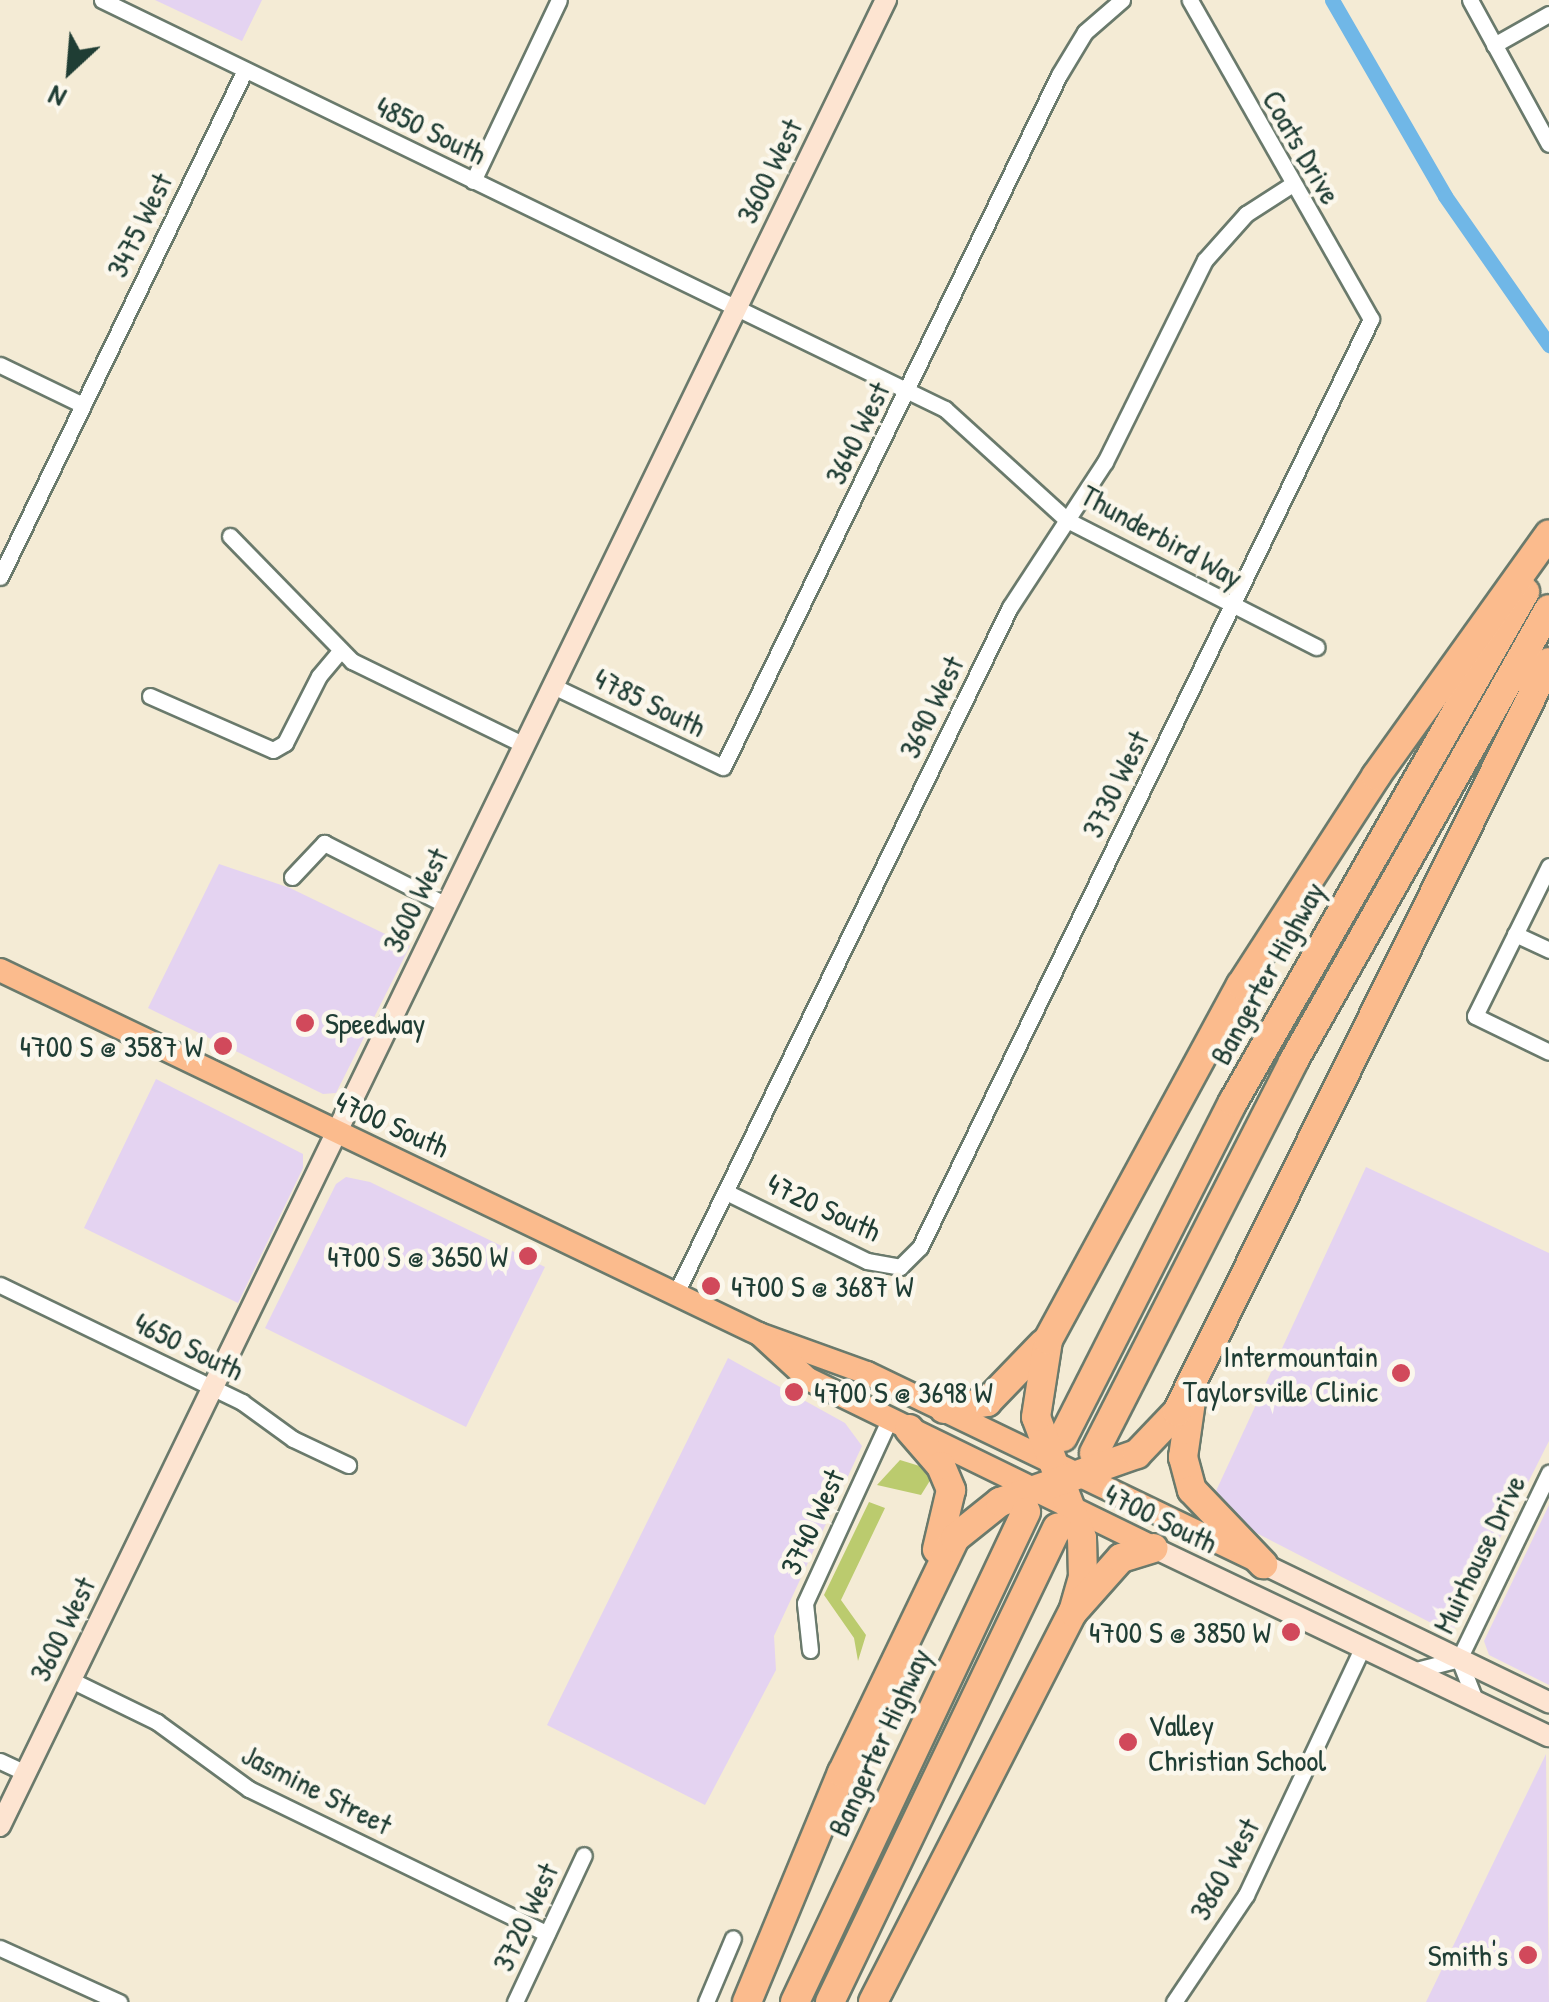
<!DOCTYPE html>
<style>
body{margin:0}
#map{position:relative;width:1549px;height:2002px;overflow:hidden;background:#f4ebd5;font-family:"Patrick Hand",sans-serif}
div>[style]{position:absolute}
.built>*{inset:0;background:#e4d3f1}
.green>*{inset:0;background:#bbcb6e}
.canal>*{height:15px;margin:-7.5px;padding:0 7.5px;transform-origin:7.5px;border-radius:7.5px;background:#70b7e7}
.roads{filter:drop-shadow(2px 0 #6a7a6c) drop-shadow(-2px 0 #6a7a6c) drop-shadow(0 2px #6a7a6c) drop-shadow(0 -2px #6a7a6c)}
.street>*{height:15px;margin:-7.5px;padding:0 7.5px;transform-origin:7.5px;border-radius:7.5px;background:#fff}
.secondary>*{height:20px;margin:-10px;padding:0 10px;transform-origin:10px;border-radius:10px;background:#fde4d1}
.primary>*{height:22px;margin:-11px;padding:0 11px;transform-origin:11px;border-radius:11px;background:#fbbb8d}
.highway>*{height:28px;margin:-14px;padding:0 14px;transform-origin:14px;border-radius:14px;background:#fbbb8d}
.dots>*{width:28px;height:28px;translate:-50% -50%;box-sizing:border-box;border:5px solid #fbf7ec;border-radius:50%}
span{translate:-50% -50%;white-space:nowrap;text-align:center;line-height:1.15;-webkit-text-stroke:9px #fbf7ec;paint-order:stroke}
.street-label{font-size:30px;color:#1f3d34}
.poi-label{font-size:30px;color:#1f3d34}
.left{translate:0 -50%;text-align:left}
.right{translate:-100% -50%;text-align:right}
.north{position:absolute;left:20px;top:20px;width:100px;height:100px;-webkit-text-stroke:8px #fbf7ec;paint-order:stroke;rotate:206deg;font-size:28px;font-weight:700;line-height:40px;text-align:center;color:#1f3d34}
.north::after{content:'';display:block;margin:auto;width:35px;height:45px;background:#1f3d34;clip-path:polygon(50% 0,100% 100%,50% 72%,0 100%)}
</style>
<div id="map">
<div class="built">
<div style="clip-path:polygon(155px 0,262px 0,242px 41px)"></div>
<div style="clip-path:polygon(219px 864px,290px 888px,410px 946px,336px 1093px,323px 1094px,148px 1008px)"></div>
<div style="clip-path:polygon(156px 1079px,303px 1154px,303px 1168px,238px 1303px,84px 1228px)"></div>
<div style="clip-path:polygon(1366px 1167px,1549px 1253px,1549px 1441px,1454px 1629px,1441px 1628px,1231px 1520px,1216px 1491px)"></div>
<div style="clip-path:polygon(346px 1177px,370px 1182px,545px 1267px,466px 1427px,265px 1328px,336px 1184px)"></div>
<div style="clip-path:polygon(728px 1358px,845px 1423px,862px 1446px,774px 1636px,776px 1670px,705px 1805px,547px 1725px)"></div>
<div style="clip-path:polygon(1549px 1505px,1549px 1685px,1489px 1655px,1484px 1641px)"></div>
<div style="clip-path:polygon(1546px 1754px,1549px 2002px,1426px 2002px)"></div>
</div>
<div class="green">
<div style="clip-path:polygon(900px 1460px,936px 1471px,921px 1495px,877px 1485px)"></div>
<div style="clip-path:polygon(869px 1502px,885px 1508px,841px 1600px,866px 1635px,858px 1661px,854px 1638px,824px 1595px)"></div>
</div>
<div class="canal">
<div style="left:1332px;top:0;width:226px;rotate:60deg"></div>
<div style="left:1445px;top:196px;width:182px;rotate:55.1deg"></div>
</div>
<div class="roads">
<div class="street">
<div style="left:102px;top:0;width:937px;rotate:25.88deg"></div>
<div style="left:945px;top:409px;width:165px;rotate:42.3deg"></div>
<div style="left:1067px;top:520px;width:280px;rotate:27deg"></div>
<div style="left:1470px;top:0;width:164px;rotate:61.3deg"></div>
<div style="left:1494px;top:45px;width:63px;rotate:-29.4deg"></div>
<div style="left:473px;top:181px;width:200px;rotate:-64.6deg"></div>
<div style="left:0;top:365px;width:92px;rotate:25.7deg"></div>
<div style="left:230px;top:536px;width:175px;rotate:45.7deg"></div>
<div style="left:352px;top:661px;width:191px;rotate:26deg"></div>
<div style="left:0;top:577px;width:563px;rotate:-64.21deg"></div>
<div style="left:553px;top:686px;width:188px;rotate:25.5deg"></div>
<div style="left:723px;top:767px;width:769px;rotate:-64.1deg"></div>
<div style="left:1059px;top:75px;width:50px;rotate:-58.8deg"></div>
<div style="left:1085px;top:32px;width:49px;rotate:-40.9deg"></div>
<div style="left:150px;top:696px;width:134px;rotate:23.7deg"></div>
<div style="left:273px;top:750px;width:14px;rotate:-30deg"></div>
<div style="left:285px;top:743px;width:75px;rotate:-63.1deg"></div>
<div style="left:319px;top:676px;width:33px;rotate:-50deg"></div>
<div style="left:1549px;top:866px;width:167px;rotate:116.3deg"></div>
<div style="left:1475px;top:1016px;width:82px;rotate:25.9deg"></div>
<div style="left:292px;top:877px;width:47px;rotate:-46.7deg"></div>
<div style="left:324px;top:843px;width:137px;rotate:26.9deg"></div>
<div style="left:1515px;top:934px;width:38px;rotate:25deg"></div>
<div style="left:726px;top:1192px;width:157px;rotate:26.1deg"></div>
<div style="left:867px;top:1261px;width:34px;rotate:10deg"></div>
<div style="left:900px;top:1267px;width:28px;rotate:-45deg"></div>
<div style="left:920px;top:1247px;width:1032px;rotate:-64.08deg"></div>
<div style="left:1371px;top:319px;width:367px;rotate:-119.6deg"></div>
<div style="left:0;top:1285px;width:269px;rotate:25.8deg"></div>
<div style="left:242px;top:1402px;width:63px;rotate:36deg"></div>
<div style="left:293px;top:1439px;width:61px;rotate:25.3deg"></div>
<div style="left:676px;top:1293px;width:763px;rotate:-64.04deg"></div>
<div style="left:1010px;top:607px;width:173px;rotate:-56.8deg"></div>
<div style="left:1105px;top:462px;width:225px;rotate:-63.7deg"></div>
<div style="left:1205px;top:260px;width:62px;rotate:-48.3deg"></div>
<div style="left:1246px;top:214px;width:54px;rotate:-32.8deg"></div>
<div style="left:810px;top:1650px;width:47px;rotate:-96.1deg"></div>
<div style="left:805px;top:1603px;width:201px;rotate:-65.3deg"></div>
<div style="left:1416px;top:1670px;width:44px;rotate:-14.3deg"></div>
<div style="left:71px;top:1680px;width:96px;rotate:26deg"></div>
<div style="left:157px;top:1722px;width:114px;rotate:36.1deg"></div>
<div style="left:249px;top:1789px;width:331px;rotate:25.9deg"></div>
<div style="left:1475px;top:1700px;width:44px;rotate:-111.3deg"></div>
<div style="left:1459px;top:1659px;width:207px;rotate:-64.2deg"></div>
<div style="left:0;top:1761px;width:29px;rotate:25deg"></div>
<div style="left:0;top:1948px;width:131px;rotate:24.4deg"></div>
<div style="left:515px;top:2002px;width:162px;rotate:-64.9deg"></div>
<div style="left:706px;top:2002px;width:69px;rotate:-67.1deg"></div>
<div style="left:1174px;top:2002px;width:129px;rotate:-56.1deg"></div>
<div style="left:1246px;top:1895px;width:272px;rotate:-64.8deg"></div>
</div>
<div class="secondary">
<div style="left:1154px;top:1548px;width:437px;rotate:25.5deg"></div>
<div style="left:1263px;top:1564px;width:318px;rotate:25.8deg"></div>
<div style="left:0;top:1826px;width:2030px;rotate:-64.12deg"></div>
</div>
<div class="primary">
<div style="left:0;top:970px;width:842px;rotate:25.62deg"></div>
<div style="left:759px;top:1334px;width:115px;rotate:19.9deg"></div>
<div style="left:867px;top:1373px;width:428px;rotate:25.7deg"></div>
<div style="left:759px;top:1334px;width:67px;rotate:42.6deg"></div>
<div style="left:808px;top:1379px;width:385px;rotate:26deg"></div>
</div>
<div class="highway">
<div style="left:1191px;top:1401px;width:57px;rotate:98.1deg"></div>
<div style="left:1183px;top:1457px;width:34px;rotate:75deg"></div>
<div style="left:1192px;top:1490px;width:103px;rotate:46.2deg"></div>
<div style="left:944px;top:1409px;width:44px;rotate:-9.2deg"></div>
<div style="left:987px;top:1402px;width:81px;rotate:-46deg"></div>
<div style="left:909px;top:1429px;width:49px;rotate:49.1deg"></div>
<div style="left:941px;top:1466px;width:26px;rotate:67deg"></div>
<div style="left:951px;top:1490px;width:61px;rotate:103.3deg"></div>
<div style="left:1063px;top:1437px;width:376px;rotate:-63.1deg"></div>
<div style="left:1233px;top:1102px;width:588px;rotate:-60.21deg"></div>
<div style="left:1094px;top:1453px;width:439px;rotate:-63deg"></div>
<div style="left:1293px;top:1062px;width:520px;rotate:-60.53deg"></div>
<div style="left:1073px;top:1612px;width:35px;rotate:-74deg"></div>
<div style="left:1083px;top:1578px;width:40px;rotate:-91.4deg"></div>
<div style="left:1082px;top:1538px;width:129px;rotate:-110.8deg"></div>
<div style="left:1036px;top:1417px;width:78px;rotate:-81.1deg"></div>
<div style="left:1048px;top:1340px;width:404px;rotate:-61.5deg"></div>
<div style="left:1241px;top:985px;width:249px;rotate:-57.1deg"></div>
<div style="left:1376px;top:776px;width:297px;rotate:-54.4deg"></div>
<div style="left:747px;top:2002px;width:248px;rotate:-67.5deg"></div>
<div style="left:842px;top:1773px;width:261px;rotate:-64.3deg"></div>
<div style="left:955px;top:1538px;width:58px;rotate:-38.7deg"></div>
<div style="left:1000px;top:1502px;width:145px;rotate:-19.3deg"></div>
<div style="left:1137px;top:1454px;width:58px;rotate:-46.4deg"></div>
<div style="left:1177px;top:1412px;width:837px;rotate:-63.62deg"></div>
<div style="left:795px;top:2002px;width:542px;rotate:-64.76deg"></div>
<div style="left:830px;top:2002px;width:526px;rotate:-64.41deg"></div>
<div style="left:873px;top:2002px;width:438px;rotate:-62.9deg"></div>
<div style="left:1073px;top:1612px;width:72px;rotate:-48.4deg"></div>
<div style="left:1121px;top:1558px;width:34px;rotate:-17deg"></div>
</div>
</div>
<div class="dots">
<div style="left:305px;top:1023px;background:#d1495b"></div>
<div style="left:223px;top:1046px;background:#d1495b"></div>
<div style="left:528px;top:1256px;background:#d1495b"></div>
<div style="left:711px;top:1286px;background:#d1495b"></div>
<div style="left:1401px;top:1373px;background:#d1495b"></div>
<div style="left:794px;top:1392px;background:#d1495b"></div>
<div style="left:1291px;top:1632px;background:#d1495b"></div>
<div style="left:1128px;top:1742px;background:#d1495b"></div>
<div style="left:1528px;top:1955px;background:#d1495b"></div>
</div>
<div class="street-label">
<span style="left:431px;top:130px;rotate:26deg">4850 South</span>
<span style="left:1302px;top:147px;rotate:60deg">Coats Drive</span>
<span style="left:769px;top:171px;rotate:-64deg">3600 West</span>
<span style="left:139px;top:225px;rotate:-64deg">3475 West</span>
<span style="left:857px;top:433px;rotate:-64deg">3640 West</span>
<span style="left:1162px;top:536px;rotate:29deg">Thunderbird Way</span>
<span style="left:650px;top:702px;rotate:26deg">4785 South</span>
<span style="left:931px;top:707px;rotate:-64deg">3690 West</span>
<span style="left:1115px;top:784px;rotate:-64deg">3730 West</span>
<span style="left:415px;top:900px;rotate:-64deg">3600 West</span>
<span style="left:1267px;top:973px;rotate:-61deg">Bangerter Highway</span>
<span style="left:392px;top:1124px;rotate:24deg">4700 South</span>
<span style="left:824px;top:1207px;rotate:25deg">4720 South</span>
<span style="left:189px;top:1346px;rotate:26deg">4650 South</span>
<span style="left:1161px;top:1518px;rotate:26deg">4700 South</span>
<span style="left:812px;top:1522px;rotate:-65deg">3740 West</span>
<span style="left:1479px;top:1554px;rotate:-64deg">Muirhouse Drive</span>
<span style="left:62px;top:1629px;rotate:-64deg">3600 West</span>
<span style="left:879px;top:1742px;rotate:-65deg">Bangerter Highway</span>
<span style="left:317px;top:1789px;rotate:27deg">Jasmine Street</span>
<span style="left:1224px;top:1869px;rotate:-61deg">3860 West</span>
<span style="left:525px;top:1917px;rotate:-65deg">3720 West</span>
</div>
<div class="poi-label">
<span class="left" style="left:325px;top:1023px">Speedway</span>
<span class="right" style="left:203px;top:1046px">4700 S @ 3587 W</span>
<span class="right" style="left:508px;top:1256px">4700 S @ 3650 W</span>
<span class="left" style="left:731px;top:1286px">4700 S @ 3687 W</span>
<span class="right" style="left:1378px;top:1373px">Intermountain<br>Taylorsville Clinic</span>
<span class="left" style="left:814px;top:1392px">4700 S @ 3698 W</span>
<span class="right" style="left:1271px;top:1632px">4700 S @ 3850 W</span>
<span class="left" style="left:1148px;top:1742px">Valley<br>Christian School</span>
<span class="right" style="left:1508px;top:1955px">Smith's</span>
</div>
<div class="north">N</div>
</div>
